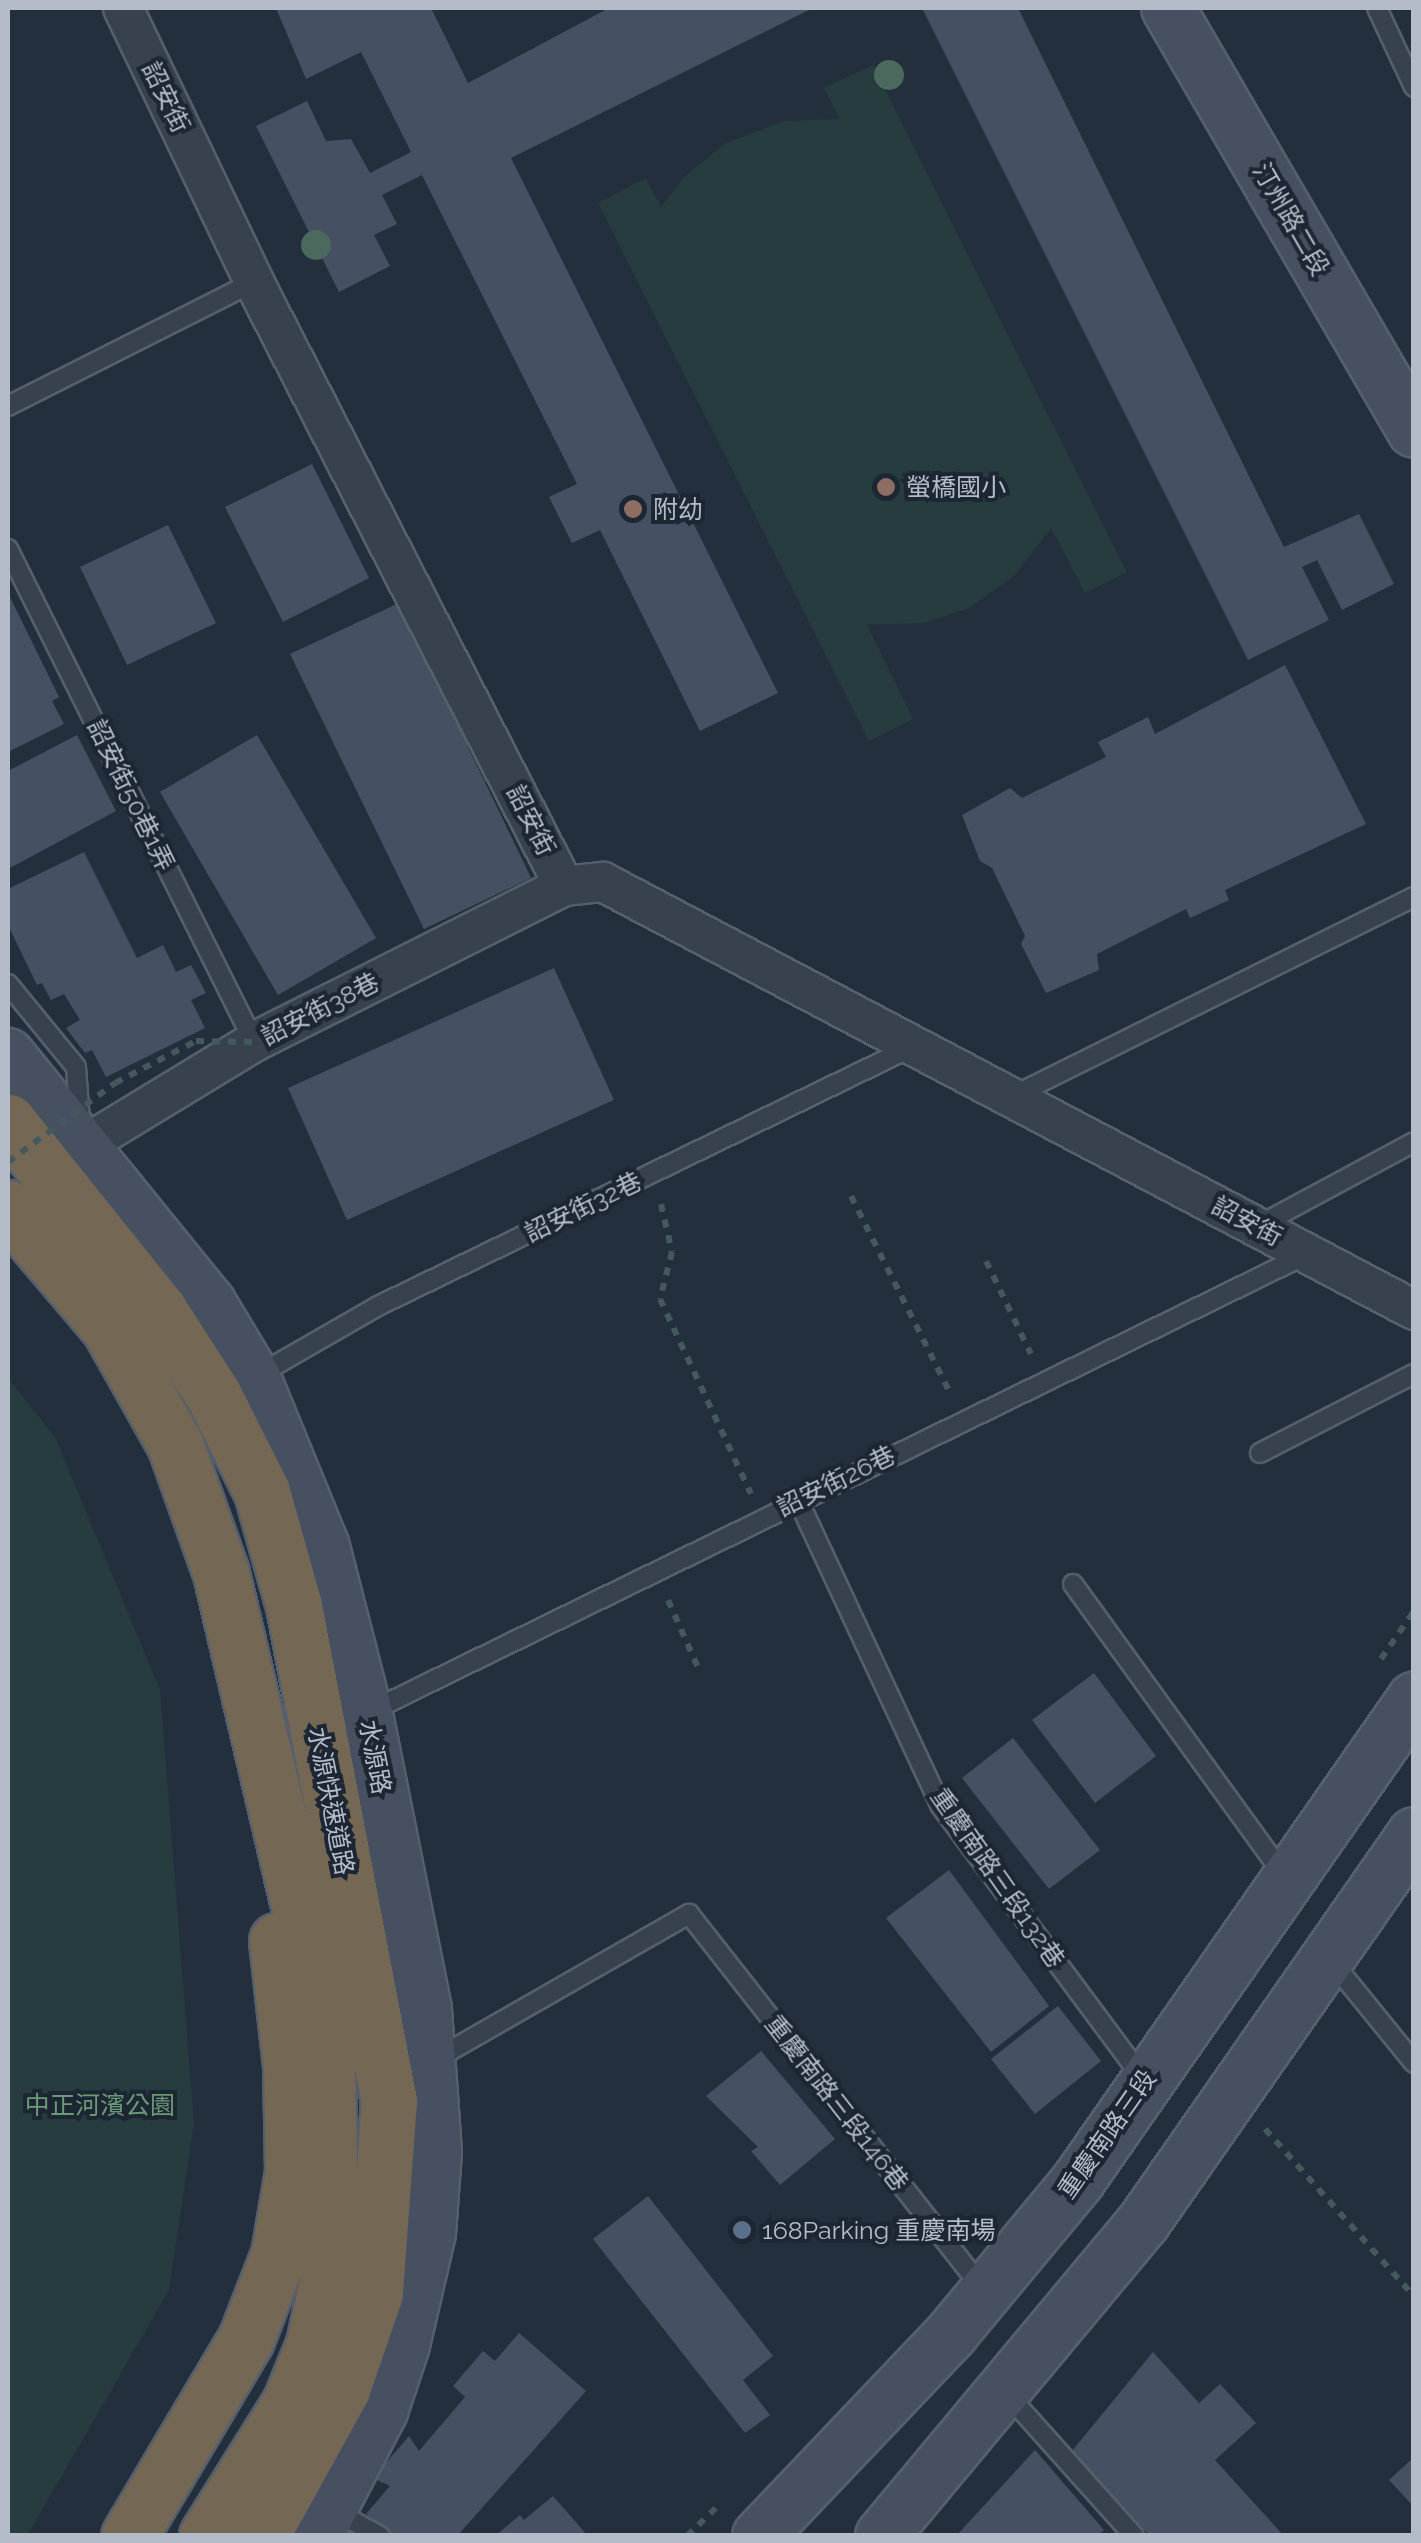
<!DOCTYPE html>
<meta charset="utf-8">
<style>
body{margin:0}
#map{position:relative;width:1421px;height:2543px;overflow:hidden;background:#242f3e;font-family:Raleway,"Noto Sans TC",sans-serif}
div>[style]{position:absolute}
.green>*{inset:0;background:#263c3f}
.building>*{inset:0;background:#455162}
.path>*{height:6px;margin-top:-3px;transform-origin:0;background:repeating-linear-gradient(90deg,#44595c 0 8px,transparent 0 16px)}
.roads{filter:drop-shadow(2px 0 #565f6c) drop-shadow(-2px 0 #565f6c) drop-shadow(0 2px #565f6c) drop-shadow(0 -2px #565f6c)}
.lane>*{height:18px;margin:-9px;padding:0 9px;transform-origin:9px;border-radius:9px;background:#38414e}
.street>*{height:38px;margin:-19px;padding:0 19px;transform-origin:19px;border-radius:19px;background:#38414e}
.secondary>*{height:52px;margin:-26px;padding:0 26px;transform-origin:26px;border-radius:26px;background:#465061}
.highway>*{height:55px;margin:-27.5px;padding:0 27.5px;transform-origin:27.5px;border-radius:27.5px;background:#746855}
.path-bridge>*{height:6px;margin-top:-3px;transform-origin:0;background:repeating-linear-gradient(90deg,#44595c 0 8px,transparent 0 16px)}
.trees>*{width:30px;height:30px;margin:-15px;border-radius:50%;background:#4b6a5d}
.dots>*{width:28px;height:28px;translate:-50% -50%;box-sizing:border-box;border:5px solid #1d2633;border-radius:50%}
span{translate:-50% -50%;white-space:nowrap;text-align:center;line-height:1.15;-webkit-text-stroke:8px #1d2633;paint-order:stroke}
.street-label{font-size:25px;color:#b4bcc9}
.poi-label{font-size:25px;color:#b4bcc9}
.left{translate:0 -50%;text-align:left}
.park-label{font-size:25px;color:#6b9a76}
.frame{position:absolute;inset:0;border:10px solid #b4bcc9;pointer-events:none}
</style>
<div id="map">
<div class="green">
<div style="clip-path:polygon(873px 65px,1127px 572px,1085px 593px,1051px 528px,1014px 576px,969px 608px,925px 623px,867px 625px,913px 719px,869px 741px,598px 203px,646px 178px,661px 207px,684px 177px,726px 143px,784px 121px,840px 119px,824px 88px)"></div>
<div style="clip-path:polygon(8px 1378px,55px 1437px,160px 1690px,194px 2124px,169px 2290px,27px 2536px,8px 2535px)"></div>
</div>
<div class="building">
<div style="clip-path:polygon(276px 8px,431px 8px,468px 83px,609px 8px,813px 8px,511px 158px,778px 693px,700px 731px,600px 530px,572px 543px,549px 497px,577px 484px,422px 175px,382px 195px,397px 224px,374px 235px,390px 266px,339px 292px,256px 126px,307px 101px,326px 141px,351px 139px,370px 173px,411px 152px,361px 52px,306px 79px)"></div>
<div style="clip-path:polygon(922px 8px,1018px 8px,1284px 547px,1359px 514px,1394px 584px,1342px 610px,1317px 560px,1302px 567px,1329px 620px,1248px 660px)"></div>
<div style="clip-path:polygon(312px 464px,369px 578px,283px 622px,225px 507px)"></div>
<div style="clip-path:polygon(168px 525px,216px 623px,127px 665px,80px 567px)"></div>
<div style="clip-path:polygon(8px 593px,59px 697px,52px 701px,64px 724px,8px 752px)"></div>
<div style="clip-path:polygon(399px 603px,531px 878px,424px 929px,290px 654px)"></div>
<div style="clip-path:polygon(1285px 665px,1366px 824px,1225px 890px,1229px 900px,1190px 918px,1186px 909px,1097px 954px,1099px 970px,1046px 993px,1021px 944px,1025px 936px,992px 868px,980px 861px,962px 815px,1010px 788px,1022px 798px,1106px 757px,1098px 742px,1148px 717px,1155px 734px)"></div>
<div style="clip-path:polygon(77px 735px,116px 811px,8px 869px,8px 771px)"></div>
<div style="clip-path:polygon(257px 735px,376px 938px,278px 995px,160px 792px)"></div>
<div style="clip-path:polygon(84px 852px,137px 958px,163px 945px,176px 972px,191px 965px,206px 993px,191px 1000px,205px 1028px,106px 1077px,92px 1050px,85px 1053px,66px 1028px,80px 1020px,64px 994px,51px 1000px,42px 983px,37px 985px,8px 925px,8px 889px)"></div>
<div style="clip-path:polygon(554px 968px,614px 1100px,347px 1220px,288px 1088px)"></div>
<div style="clip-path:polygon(1094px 1673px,1156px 1756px,1095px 1803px,1032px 1720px)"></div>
<div style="clip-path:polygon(1013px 1738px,1100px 1850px,1049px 1889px,962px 1778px)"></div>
<div style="clip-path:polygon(949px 1870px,1049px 2006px,991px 2052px,886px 1918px)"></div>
<div style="clip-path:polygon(1058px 2006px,1101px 2061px,1035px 2114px,991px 2059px)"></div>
<div style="clip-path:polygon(761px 2051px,835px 2139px,780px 2185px,751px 2151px,758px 2147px,706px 2096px)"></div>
<div style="clip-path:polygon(648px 2196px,773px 2356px,743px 2380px,770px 2415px,745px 2433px,593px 2239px)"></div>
<div style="clip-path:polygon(519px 2333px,586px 2391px,457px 2536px,391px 2536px,366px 2514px,390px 2486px,373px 2478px,409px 2436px,419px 2451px,465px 2397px,453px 2386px,483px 2351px,495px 2361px)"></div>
<div style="clip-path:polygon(1153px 2352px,1199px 2403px,1220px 2384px,1256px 2423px,1215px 2460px,1284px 2536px,1150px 2536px,1072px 2451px)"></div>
<div style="clip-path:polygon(1035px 2450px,1104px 2530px,1097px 2536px,956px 2536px)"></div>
<div style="clip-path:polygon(1414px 2457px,1414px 2507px,1389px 2480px)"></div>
<div style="clip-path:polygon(553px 2496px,588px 2536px,495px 2536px,520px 2515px,524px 2520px)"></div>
</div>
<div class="path">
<div style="left:851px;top:1196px;width:223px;rotate:63.3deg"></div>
<div style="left:661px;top:1204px;width:49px;rotate:77.1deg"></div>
<div style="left:672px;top:1252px;width:49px;rotate:104.3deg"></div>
<div style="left:660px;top:1299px;width:215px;rotate:65deg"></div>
<div style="left:986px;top:1261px;width:103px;rotate:64.2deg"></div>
<div style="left:668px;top:1600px;width:79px;rotate:66deg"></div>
<div style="left:1381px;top:1659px;width:58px;rotate:-55.5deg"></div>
<div style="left:1265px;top:2129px;width:224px;rotate:48.3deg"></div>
<div style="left:687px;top:2536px;width:45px;rotate:-44.1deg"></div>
</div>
<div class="roads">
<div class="lane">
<div style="left:1377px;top:8px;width:87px;rotate:64.9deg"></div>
<div style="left:8px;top:406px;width:275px;rotate:-26.8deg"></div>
<div style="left:8px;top:549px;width:551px;rotate:63.48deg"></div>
<div style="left:8px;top:984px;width:107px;rotate:50.7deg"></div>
<div style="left:76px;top:1067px;width:53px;rotate:85.7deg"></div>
<div style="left:1011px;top:1097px;width:450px;rotate:-26.4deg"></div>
<div style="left:1258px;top:1226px;width:177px;rotate:-28.3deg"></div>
<div style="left:258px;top:1375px;width:138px;rotate:-29.9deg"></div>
<div style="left:378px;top:1306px;width:596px;rotate:-25.88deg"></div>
<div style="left:1260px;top:1453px;width:173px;rotate:-27.2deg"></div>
<div style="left:798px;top:1500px;width:336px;rotate:65deg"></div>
<div style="left:940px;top:1805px;width:342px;rotate:53.4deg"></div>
<div style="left:1073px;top:1584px;width:359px;rotate:54.1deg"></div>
<div style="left:371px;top:1711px;width:1039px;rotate:-26.02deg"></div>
<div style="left:1332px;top:1962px;width:130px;rotate:50.9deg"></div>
<div style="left:434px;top:2060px;width:294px;rotate:-29.8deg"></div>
<div style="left:689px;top:1914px;width:475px;rotate:51.9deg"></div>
<div style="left:1007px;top:2394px;width:191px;rotate:48.2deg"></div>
<div style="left:333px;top:2510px;width:54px;rotate:29deg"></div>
</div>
<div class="street">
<div style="left:123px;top:8px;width:304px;rotate:64.4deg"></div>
<div style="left:254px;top:282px;width:679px;rotate:62.83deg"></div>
<div style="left:564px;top:886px;width:39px;rotate:-6deg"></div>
<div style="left:603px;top:882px;width:917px;rotate:27.82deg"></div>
<div style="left:83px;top:1146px;width:200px;rotate:-31.3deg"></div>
<div style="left:254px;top:1042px;width:347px;rotate:-26.7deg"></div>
</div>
<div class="secondary">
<div style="left:1168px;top:8px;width:489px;rotate:59.8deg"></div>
<div style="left:8px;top:1055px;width:319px;rotate:51deg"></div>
<div style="left:209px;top:1303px;width:87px;rotate:59deg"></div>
<div style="left:254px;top:1378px;width:183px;rotate:67.8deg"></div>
<div style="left:323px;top:1547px;width:172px;rotate:75.6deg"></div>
<div style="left:366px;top:1714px;width:301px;rotate:78.7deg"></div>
<div style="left:425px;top:2009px;width:143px;rotate:86deg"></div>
<div style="left:435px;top:2152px;width:81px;rotate:94.2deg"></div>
<div style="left:429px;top:2233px;width:115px;rotate:103.1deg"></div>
<div style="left:403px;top:2345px;width:70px;rotate:108.4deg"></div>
<div style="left:381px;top:2411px;width:141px;rotate:117.5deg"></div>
<div style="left:759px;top:2536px;width:280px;rotate:-46.4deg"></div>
<div style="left:952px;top:2333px;width:197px;rotate:-50.3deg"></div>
<div style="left:1078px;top:2181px;width:588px;rotate:-55.12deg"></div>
<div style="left:882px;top:2536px;width:408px;rotate:-50.2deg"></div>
<div style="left:1143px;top:2223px;width:474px;rotate:-55.1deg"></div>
</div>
<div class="highway">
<div style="left:8px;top:1122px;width:240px;rotate:51.3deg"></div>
<div style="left:158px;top:1309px;width:103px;rotate:57.2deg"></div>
<div style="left:214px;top:1396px;width:107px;rotate:63.4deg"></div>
<div style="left:262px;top:1492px;width:118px;rotate:74.3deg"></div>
<div style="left:294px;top:1606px;width:504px;rotate:79.14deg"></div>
<div style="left:389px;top:2101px;width:193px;rotate:94.2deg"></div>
<div style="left:375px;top:2293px;width:102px;rotate:109deg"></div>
<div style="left:342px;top:2389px;width:168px;rotate:118.9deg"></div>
<div style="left:8px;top:1208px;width:156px;rotate:49.7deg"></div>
<div style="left:109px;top:1327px;width:134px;rotate:60.6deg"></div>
<div style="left:175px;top:1444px;width:137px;rotate:70.4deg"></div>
<div style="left:221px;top:1573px;width:459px;rotate:76.8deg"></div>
<div style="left:326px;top:2020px;width:242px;rotate:88.8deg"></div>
<div style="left:331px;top:2262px;width:84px;rotate:101.7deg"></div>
<div style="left:314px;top:2344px;width:64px;rotate:112.1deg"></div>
<div style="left:290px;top:2403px;width:157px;rotate:122deg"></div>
<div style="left:129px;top:2536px;width:229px;rotate:-59.3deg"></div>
<div style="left:246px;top:2339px;width:91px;rotate:-68.8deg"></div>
<div style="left:279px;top:2254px;width:84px;rotate:-80.4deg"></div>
<div style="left:293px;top:2171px;width:105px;rotate:-91.1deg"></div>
<div style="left:291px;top:2066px;width:126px;rotate:-96.4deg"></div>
</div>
</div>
<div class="path-bridge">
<div style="left:8px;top:1162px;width:133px;rotate:-36.4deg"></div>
<div style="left:115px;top:1083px;width:91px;rotate:-27.4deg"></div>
<div style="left:196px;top:1041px;width:58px;rotate:1deg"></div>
</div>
<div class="trees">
<div style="left:889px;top:75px"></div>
<div style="left:316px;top:245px"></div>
</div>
<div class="dots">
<div style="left:886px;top:487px;background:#8d6e63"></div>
<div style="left:633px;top:509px;background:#8d6e63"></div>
<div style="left:742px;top:2230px;background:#5c6f8a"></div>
</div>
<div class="street-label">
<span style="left:166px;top:97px;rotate:64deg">詔安街</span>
<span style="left:1291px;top:219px;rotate:60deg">汀州路二段</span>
<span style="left:131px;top:795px;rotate:64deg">詔安街50巷1弄</span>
<span style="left:531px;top:820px;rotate:63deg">詔安街</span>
<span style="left:320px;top:1009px;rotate:-27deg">詔安街38巷</span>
<span style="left:583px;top:1207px;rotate:-26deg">詔安街32巷</span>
<span style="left:1247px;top:1221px;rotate:28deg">詔安街</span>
<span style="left:836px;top:1481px;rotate:-26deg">詔安街26巷</span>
<span style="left:375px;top:1757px;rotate:79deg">水源路</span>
<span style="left:331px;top:1801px;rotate:79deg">水源快速道路</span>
<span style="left:998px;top:1878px;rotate:55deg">重慶南路三段132巷</span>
<span style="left:837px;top:2103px;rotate:52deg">重慶南路三段146巷</span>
<span style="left:1107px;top:2134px;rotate:-55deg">重慶南路三段</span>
</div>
<div class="poi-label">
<span class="left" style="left:906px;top:487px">螢橋國小</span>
<span class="left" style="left:653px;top:509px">附幼</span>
<span class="left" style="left:762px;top:2230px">168Parking 重慶南場</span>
</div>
<div class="park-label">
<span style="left:100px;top:2105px">中正河濱公園</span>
</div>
<div class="frame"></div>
</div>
